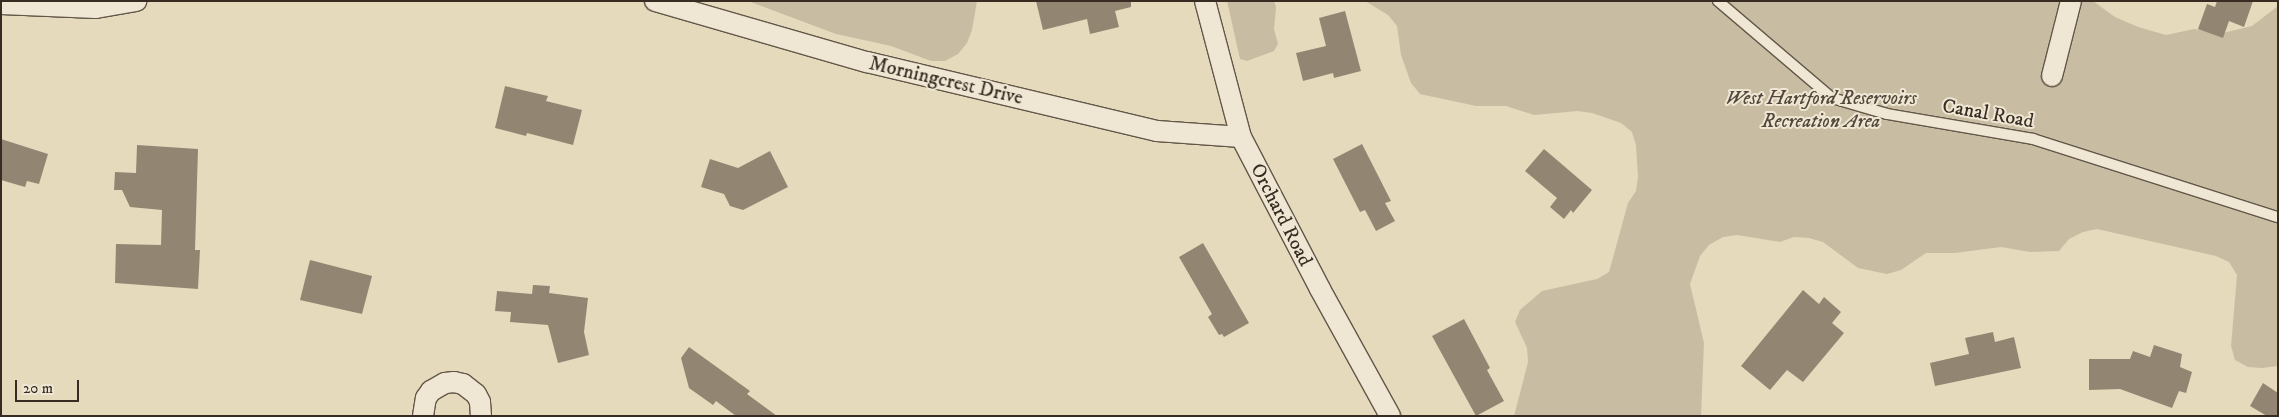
<!DOCTYPE html>
<style>
body{margin:0}
#map{position:relative;width:2279px;height:417px;overflow:hidden;background:#e6dabd;font-family:"IM FELL DW Pica",serif}
div>[style]{position:absolute}
.green>*{inset:0;background:#c8bca3}
.building>*{inset:0;background:#928673}
.roads{filter:drop-shadow(1px 0 #635749) drop-shadow(-1px 0 #635749) drop-shadow(0 1px #635749) drop-shadow(0 -1px #635749)}
.lane>*{height:10px;margin:-5px;padding:0 5px;transform-origin:5px;border-radius:5px;background:#efe7d4}
.street>*{height:20px;margin:-10px;padding:0 10px;transform-origin:10px;border-radius:10px;background:#efe7d4}
span{translate:-50% -50%;white-space:nowrap;text-align:center;line-height:1.15;-webkit-text-stroke:4px #efe7d4;paint-order:stroke}
.street-label{font-size:20px;color:#372b22}
.park-label{font-size:20px;color:#54483c;font-style:italic}
.frame{position:absolute;inset:0;border:2px solid #372b22;pointer-events:none}
.scale{position:absolute;left:15px;top:380px;width:64px;height:22px;box-sizing:border-box;border:2px solid #372b22;border-top:0;padding-left:6px;font-size:15px;line-height:18px;white-space:nowrap;color:#372b22;-webkit-text-stroke:4px #efe7d4;paint-order:stroke}
</style>
<div id="map">
<div class="green">
<div style="clip-path:polygon(748px 1px,977px 1px,972px 30px,967px 43px,958px 54px,945px 61px,931px 61px,891px 46px,836px 34px)"></div>
<div style="clip-path:polygon(1227px 1px,1274px 1px,1276px 7px,1274px 29px,1278px 44px,1274px 51px,1247px 61px,1240px 59px)"></div>
<div style="clip-path:polygon(1365px 1px,2093px 1px,2115px 17px,2138px 27px,2166px 35px,2194px 29px,2223px 33px,2252px 26px,2278px 6px,2278px 366px,2262px 368px,2248px 367px,2235px 360px,2231px 346px,2237px 275px,2229px 262px,2216px 256px,2097px 229px,2083px 232px,2069px 239px,2059px 251px,2030px 252px,2001px 247px,1955px 253px,1926px 253px,1901px 270px,1887px 274px,1858px 268px,1823px 242px,1809px 238px,1794px 237px,1780px 242px,1737px 235px,1723px 237px,1709px 245px,1700px 256px,1690px 284px,1704px 343px,1701px 416px,1514px 416px,1528px 362px,1527px 348px,1515px 322px,1520px 310px,1542px 291px,1597px 279px,1609px 272px,1628px 203px,1636px 191px,1638px 177px,1636px 145px,1632px 132px,1621px 123px,1592px 113px,1578px 111px,1534px 115px,1506px 106px,1476px 106px,1420px 94px,1411px 83px,1401px 55px,1397px 26px,1388px 15px)"></div>
</div>
<div class="building">
<div style="clip-path:polygon(1036px 1px,1131px 1px,1131px 7px,1115px 11px,1119px 27px,1090px 34px,1087px 19px,1043px 30px)"></div>
<div style="clip-path:polygon(2217px 1px,2253px 1px,2244px 27px,2229px 21px,2223px 38px,2198px 29px,2207px 4px,2215px 7px)"></div>
<div style="clip-path:polygon(1345px 11px,1361px 71px,1334px 78px,1333px 73px,1303px 81px,1296px 53px,1326px 46px,1319px 18px)"></div>
<div style="clip-path:polygon(505px 86px,548px 96px,546px 101px,582px 110px,573px 145px,527px 133px,526px 136px,495px 128px)"></div>
<div style="clip-path:polygon(1px 139px,48px 154px,39px 184px,27px 181px,25px 187px,1px 180px)"></div>
<div style="clip-path:polygon(1362px 144px,1391px 201px,1385px 203px,1395px 221px,1376px 231px,1365px 210px,1360px 212px,1333px 159px)"></div>
<div style="clip-path:polygon(137px 145px,198px 149px,195px 250px,200px 250px,198px 289px,115px 283px,116px 244px,161px 245px,162px 210px,130px 207px,122px 190px,114px 190px,115px 172px,136px 173px)"></div>
<div style="clip-path:polygon(1544px 149px,1592px 190px,1573px 213px,1571px 210px,1564px 219px,1550px 207px,1557px 198px,1525px 171px)"></div>
<div style="clip-path:polygon(770px 151px,788px 187px,743px 210px,730px 206px,724px 194px,701px 187px,710px 159px,738px 168px)"></div>
<div style="clip-path:polygon(1203px 243px,1249px 323px,1224px 337px,1222px 334px,1219px 335px,1208px 317px,1212px 314px,1179px 257px)"></div>
<div style="clip-path:polygon(310px 260px,372px 276px,362px 314px,300px 300px)"></div>
<div style="clip-path:polygon(533px 285px,550px 286px,549px 293px,588px 298px,584px 332px,589px 355px,558px 363px,548px 325px,510px 322px,511px 312px,495px 311px,497px 291px,532px 294px)"></div>
<div style="clip-path:polygon(1803px 290px,1819px 304px,1824px 297px,1841px 312px,1832px 323px,1844px 333px,1803px 382px,1787px 370px,1770px 390px,1741px 366px)"></div>
<div style="clip-path:polygon(1464px 319px,1490px 368px,1487px 370px,1504px 401px,1476px 416px,1432px 336px)"></div>
<div style="clip-path:polygon(1993px 332px,1995px 342px,2014px 337px,2021px 368px,1935px 386px,1930px 363px,1969px 354px,1965px 338px)"></div>
<div style="clip-path:polygon(2154px 345px,2182px 354px,2180px 367px,2192px 372px,2186px 393px,2179px 391px,2172px 408px,2120px 389px,2089px 390px,2089px 359px,2130px 359px,2133px 351px,2150px 357px)"></div>
<div style="clip-path:polygon(689px 347px,750px 391px,747px 394px,777px 416px,736px 416px,716px 401px,713px 405px,689px 388px,681px 358px)"></div>
<div style="clip-path:polygon(2263px 383px,2278px 393px,2278px 416px,2267px 416px,2250px 406px)"></div>
</div>
<div class="roads">
<div class="lane">
<div style="left:1718px;top:1px;width:150px;rotate:40.4deg"></div>
<div style="left:1832px;top:98px;width:57px;rotate:16.2deg"></div>
<div style="left:1887px;top:114px;width:148px;rotate:9.7deg"></div>
<div style="left:2033px;top:139px;width:257px;rotate:17.7deg"></div>
</div>
<div class="street">
<div style="left:655px;top:1px;width:221px;rotate:16.1deg"></div>
<div style="left:867px;top:62px;width:298px;rotate:13.4deg"></div>
<div style="left:1157px;top:131px;width:84px;rotate:4.1deg"></div>
<div style="left:1205px;top:1px;width:141px;rotate:75.2deg"></div>
<div style="left:1241px;top:137px;width:171px;rotate:62.5deg"></div>
<div style="left:1320px;top:289px;width:145px;rotate:61.1deg"></div>
<div style="left:1px;top:4px;width:95px;rotate:2.4deg"></div>
<div style="left:96px;top:8px;width:41px;rotate:-9.9deg"></div>
<div style="left:2052px;top:76px;width:77px;rotate:-75.8deg"></div>
<div style="left:423px;top:416px;width:18px;rotate:-81deg"></div>
<div style="left:426px;top:398px;width:9px;rotate:-54deg"></div>
<div style="left:431px;top:391px;width:16px;rotate:-30deg"></div>
<div style="left:445px;top:383px;width:9px;rotate:-6deg"></div>
<div style="left:454px;top:382px;width:9px;rotate:13deg"></div>
<div style="left:463px;top:384px;width:16px;rotate:38deg"></div>
<div style="left:476px;top:394px;width:9px;rotate:63deg"></div>
<div style="left:480px;top:402px;width:14px;rotate:86deg"></div>
</div>
</div>
<div class="street-label">
<span style="left:946px;top:81px;rotate:13deg">Morningcrest Drive</span>
<span style="left:1988px;top:114px;rotate:10deg">Canal Road</span>
<span style="left:1281px;top:215px;rotate:63deg">Orchard Road</span>
</div>
<div class="park-label">
<span style="left:1821px;top:110px">West Hartford Reservoirs<br>Recreation Area</span>
</div>
<div class="frame"></div>
<div class="scale">20 m</div>
</div>
